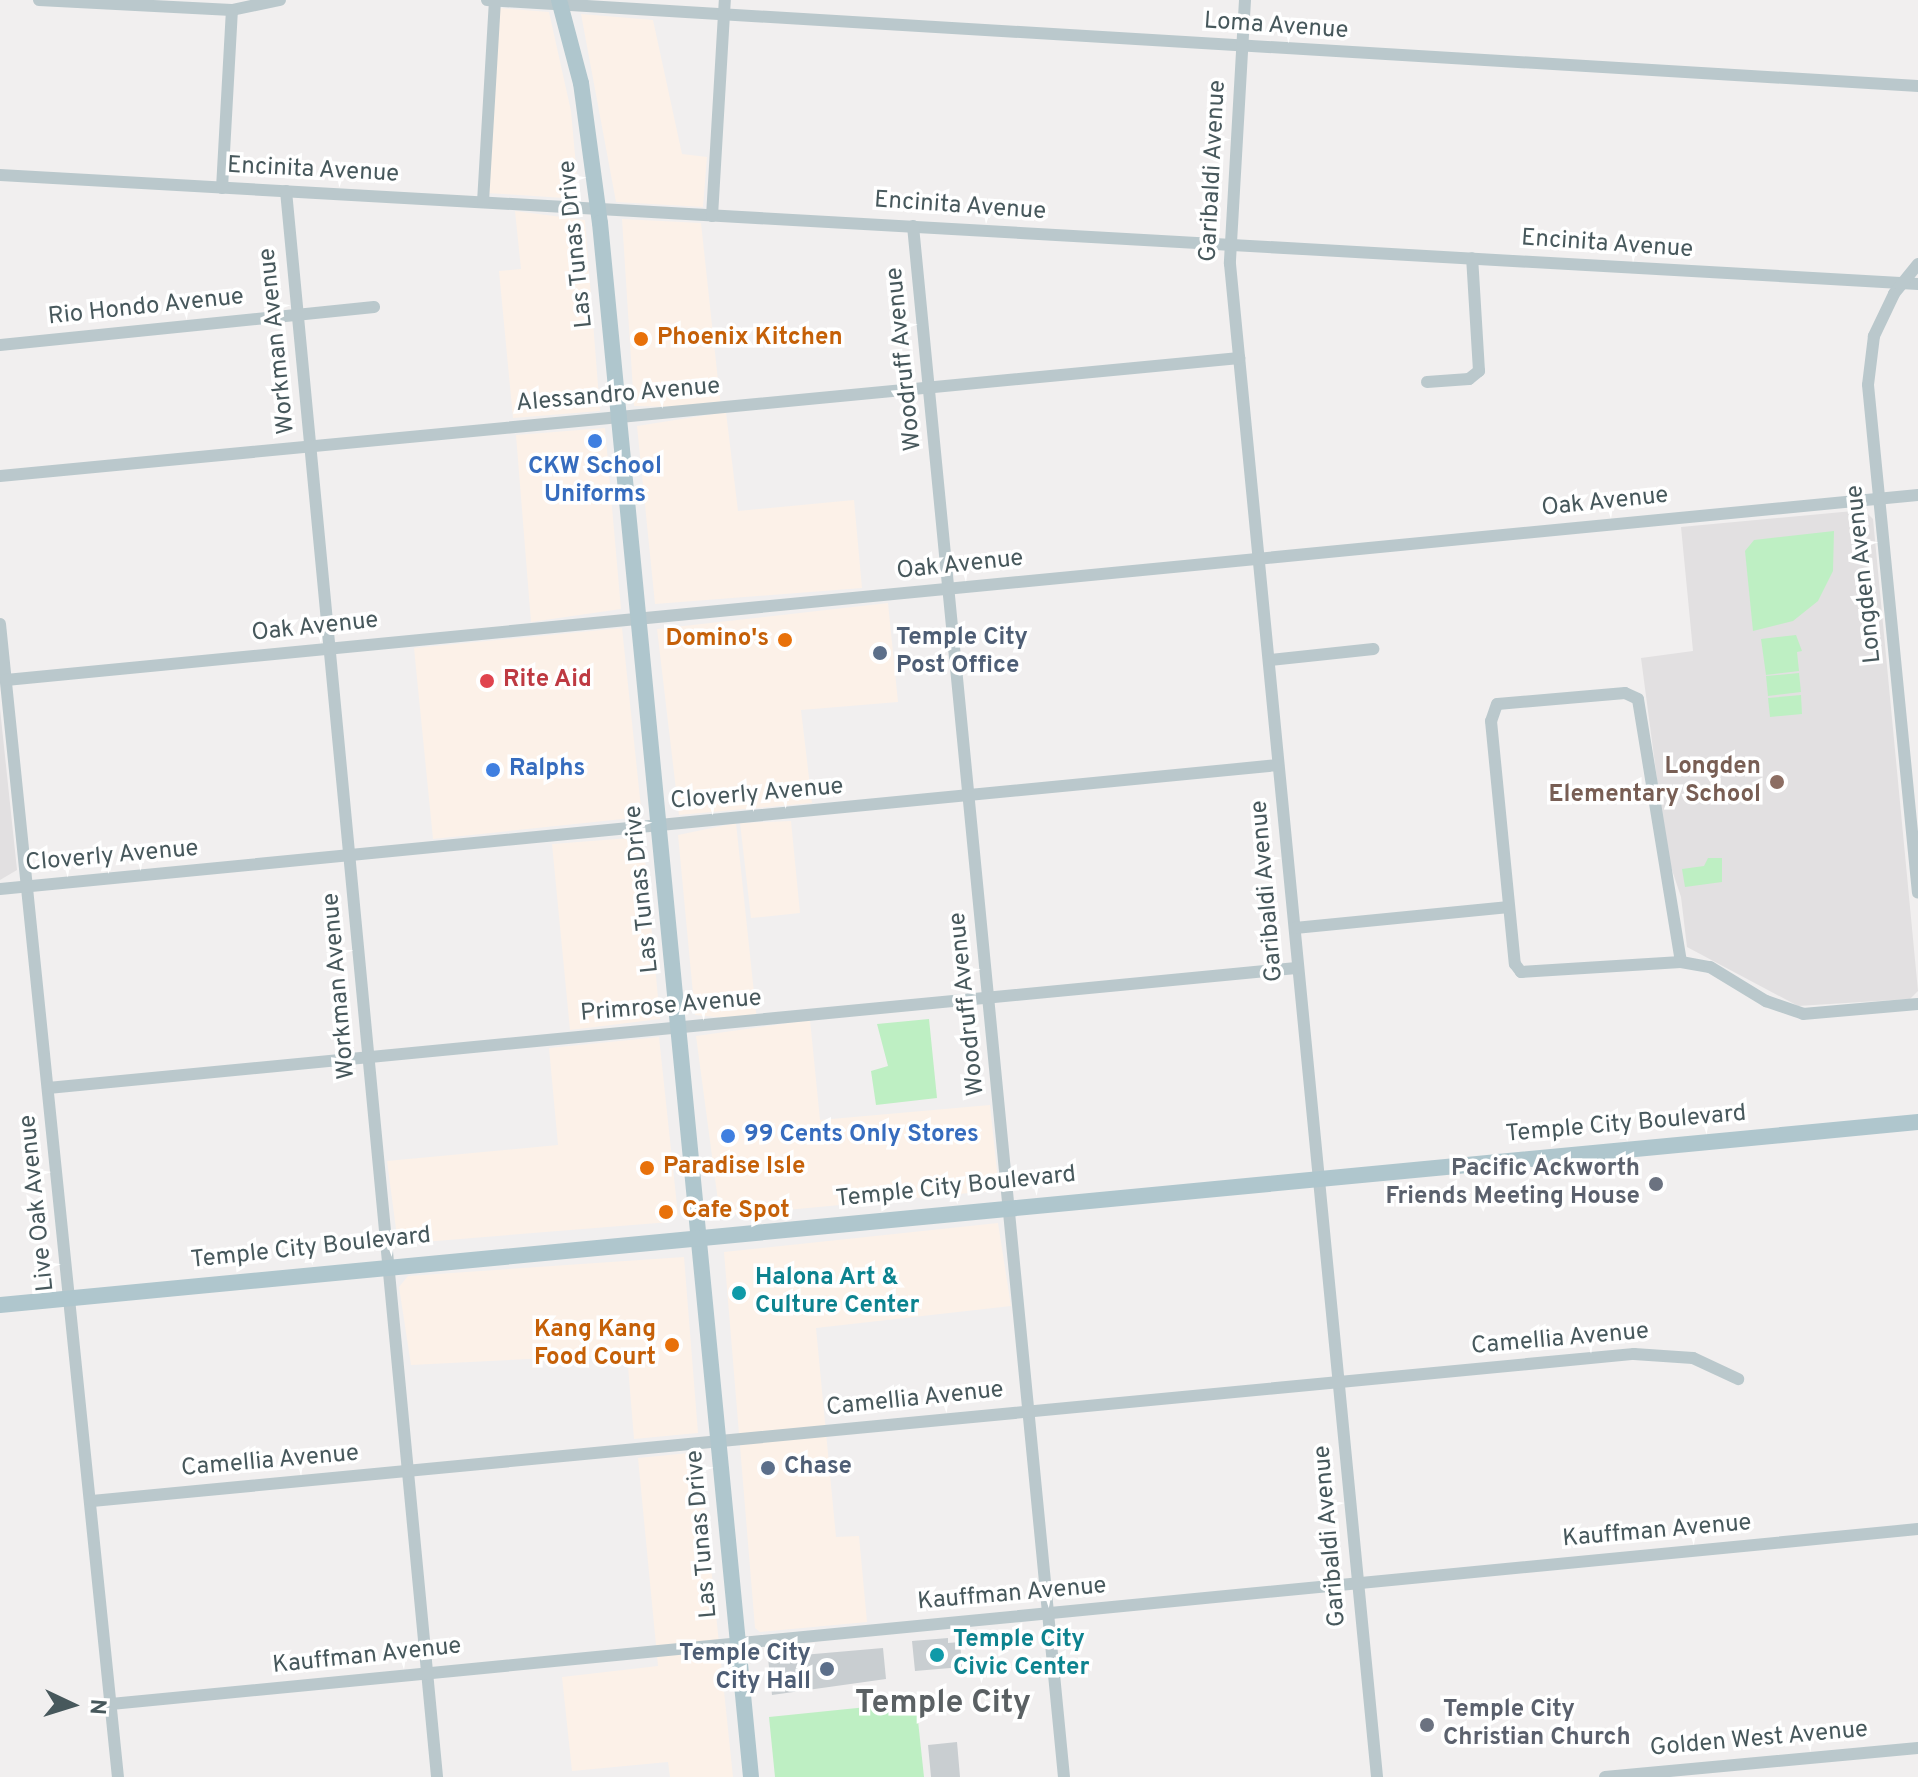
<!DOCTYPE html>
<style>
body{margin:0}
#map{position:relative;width:1918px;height:1777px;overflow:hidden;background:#f1efef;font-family:Overpass,sans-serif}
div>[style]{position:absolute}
.commercial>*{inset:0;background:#fcf1e8}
.education>*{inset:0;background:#e2e0e1}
.green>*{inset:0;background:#beefc3}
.building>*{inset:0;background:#c9ced1}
.minor>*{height:12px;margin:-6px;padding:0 6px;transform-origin:6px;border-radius:6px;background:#bac8cc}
.major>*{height:16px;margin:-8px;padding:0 8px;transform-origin:8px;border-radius:8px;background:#afc6cd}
.dots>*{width:22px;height:22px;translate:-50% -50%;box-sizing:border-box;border:4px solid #fff;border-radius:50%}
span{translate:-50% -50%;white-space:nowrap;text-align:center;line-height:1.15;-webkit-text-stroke:7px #fff;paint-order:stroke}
.street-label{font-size:24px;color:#47585c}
.food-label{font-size:24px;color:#c56008;font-weight:700}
.left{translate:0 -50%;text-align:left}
.right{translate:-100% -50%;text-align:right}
.shop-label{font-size:24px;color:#366cbe;font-weight:700}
.service-label{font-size:24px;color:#4e5e75;font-weight:700}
.health-label{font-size:24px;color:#be3a42;font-weight:700}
.education-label{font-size:24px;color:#785e54;font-weight:700}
.worship-label{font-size:24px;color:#5b616d;font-weight:700}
.culture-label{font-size:24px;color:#0d838f;font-weight:700}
.district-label{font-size:32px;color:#5b6164;font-weight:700}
.north{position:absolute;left:32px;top:1665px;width:80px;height:80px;-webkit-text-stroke:6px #fff;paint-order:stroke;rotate:94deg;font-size:22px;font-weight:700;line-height:32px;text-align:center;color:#47585c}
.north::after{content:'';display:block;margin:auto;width:28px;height:36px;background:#47585c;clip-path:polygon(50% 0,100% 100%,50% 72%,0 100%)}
</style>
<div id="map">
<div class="commercial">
<div style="clip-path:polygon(498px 8px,549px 12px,571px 111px,579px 199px,487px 193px)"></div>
<div style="clip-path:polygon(581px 14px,653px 20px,682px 154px,707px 157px,703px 207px,616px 202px)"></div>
<div style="clip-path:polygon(515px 211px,585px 220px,600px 411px,513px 418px,499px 271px,521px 269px)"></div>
<div style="clip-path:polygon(622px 219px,701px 223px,721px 408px,634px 406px)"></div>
<div style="clip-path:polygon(726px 412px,738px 511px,854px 500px,862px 588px,655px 604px,637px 426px)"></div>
<div style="clip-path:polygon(605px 428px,621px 609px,531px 622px,516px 435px)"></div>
<div style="clip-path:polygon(888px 603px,898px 702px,801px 710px,812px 803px,679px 815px,657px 629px)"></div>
<div style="clip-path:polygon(622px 628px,642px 817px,433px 839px,414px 648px)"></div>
<div style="clip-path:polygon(791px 821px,800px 913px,751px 918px,740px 823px)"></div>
<div style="clip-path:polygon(736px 823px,757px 1021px,695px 1015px,678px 835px)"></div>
<div style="clip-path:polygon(643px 837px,660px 1019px,570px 1030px,552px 844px)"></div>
<div style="clip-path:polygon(810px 1020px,820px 1120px,990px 1105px,998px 1180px,991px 1191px,720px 1216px,696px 1036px)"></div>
<div style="clip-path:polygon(659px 1037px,678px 1215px,670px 1222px,398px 1244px,387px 1161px,558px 1145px,549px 1048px)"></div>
<div style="clip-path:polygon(998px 1223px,1011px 1306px,816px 1328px,836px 1537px,859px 1536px,867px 1622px,760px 1632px,755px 1628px,724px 1252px)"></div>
<div style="clip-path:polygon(684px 1257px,698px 1433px,634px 1439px,627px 1354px,411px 1365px,399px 1287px,408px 1276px)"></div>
<div style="clip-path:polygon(699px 1452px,733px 1777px,670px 1777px,668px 1762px,572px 1771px,562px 1677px,658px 1666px,638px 1458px)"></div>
</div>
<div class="education">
<div style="clip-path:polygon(1864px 510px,1873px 519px,1918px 991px,1910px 999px,1798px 1006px,1687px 947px,1681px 897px,1667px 855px,1641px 658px,1693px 651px,1681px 527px)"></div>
<div style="clip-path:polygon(0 709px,17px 870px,0 880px)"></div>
</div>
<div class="green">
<div style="clip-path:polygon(1834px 531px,1833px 571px,1818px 601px,1793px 621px,1753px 631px,1745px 551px,1754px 540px)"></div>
<div style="clip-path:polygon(1796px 635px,1802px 651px,1797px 652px,1799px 671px,1766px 675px,1761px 639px)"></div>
<div style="clip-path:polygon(1799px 673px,1801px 692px,1768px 696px,1766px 676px)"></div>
<div style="clip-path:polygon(1801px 695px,1802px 714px,1770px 717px,1768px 698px)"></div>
<div style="clip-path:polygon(1708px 858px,1722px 858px,1722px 882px,1685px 887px,1682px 869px,1704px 866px)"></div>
<div style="clip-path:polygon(929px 1019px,937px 1098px,876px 1105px,871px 1071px,888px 1066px,877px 1024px)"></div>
<div style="clip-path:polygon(916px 1702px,924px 1777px,775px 1777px,769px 1717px)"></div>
</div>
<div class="building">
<div style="clip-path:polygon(948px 1638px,948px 1643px,960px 1642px,962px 1667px,915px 1671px,912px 1641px)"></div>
<div style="clip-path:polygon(883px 1648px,886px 1679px,772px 1695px,768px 1658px)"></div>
<div style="clip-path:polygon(957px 1742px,960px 1777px,931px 1777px,928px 1745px)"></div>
</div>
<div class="minor">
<div style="left:39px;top:0;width:193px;rotate:3deg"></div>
<div style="left:232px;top:10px;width:49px;rotate:-11.8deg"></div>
<div style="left:487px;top:0;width:1434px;rotate:3.44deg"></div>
<div style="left:1245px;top:0;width:264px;rotate:93.3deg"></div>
<div style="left:1230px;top:264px;width:1520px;rotate:84.45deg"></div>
<div style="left:0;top:175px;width:1921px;rotate:3.25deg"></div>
<div style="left:222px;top:188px;width:178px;rotate:-86.8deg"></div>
<div style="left:286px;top:191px;width:1593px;rotate:84.56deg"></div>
<div style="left:483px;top:202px;width:201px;rotate:-86.6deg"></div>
<div style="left:712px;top:216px;width:216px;rotate:-86.6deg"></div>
<div style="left:913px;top:226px;width:1558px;rotate:84.44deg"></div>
<div style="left:1918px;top:264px;width:38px;rotate:129deg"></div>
<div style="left:1894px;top:294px;width:47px;rotate:115.5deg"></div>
<div style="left:1874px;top:336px;width:49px;rotate:97deg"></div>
<div style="left:1868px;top:385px;width:510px;rotate:84.38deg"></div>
<div style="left:0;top:345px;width:376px;rotate:-5.8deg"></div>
<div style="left:1427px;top:382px;width:42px;rotate:-4.1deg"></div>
<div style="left:1469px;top:379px;width:13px;rotate:-39deg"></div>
<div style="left:1479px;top:371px;width:113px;rotate:-93.5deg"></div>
<div style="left:0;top:476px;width:1245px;rotate:-5.44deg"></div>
<div style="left:0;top:624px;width:1159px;rotate:84.16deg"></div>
<div style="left:1270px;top:660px;width:104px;rotate:-6.1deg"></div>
<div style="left:6px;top:680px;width:1921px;rotate:-5.53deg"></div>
<div style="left:0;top:889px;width:1284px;rotate:-5.54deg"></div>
<div style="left:1295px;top:928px;width:215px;rotate:-5.6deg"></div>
<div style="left:1681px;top:962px;width:266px;rotate:-99.3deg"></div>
<div style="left:1638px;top:699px;width:14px;rotate:-155deg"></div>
<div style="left:1625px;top:693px;width:128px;rotate:175.1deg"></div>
<div style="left:1497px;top:704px;width:18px;rotate:109deg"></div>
<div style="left:1491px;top:721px;width:244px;rotate:84.4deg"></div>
<div style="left:1515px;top:964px;width:10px;rotate:53deg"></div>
<div style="left:1521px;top:972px;width:160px;rotate:-3.6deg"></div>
<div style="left:1681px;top:962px;width:29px;rotate:10deg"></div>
<div style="left:1710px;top:967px;width:66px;rotate:31.3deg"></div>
<div style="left:1766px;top:1001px;width:39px;rotate:19deg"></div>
<div style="left:1803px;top:1014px;width:115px;rotate:-5deg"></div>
<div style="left:48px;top:1088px;width:1254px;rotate:-5.49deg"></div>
<div style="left:92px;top:1501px;width:1549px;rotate:-5.45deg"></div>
<div style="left:1634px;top:1354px;width:59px;rotate:3.9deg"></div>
<div style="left:1693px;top:1358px;width:50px;rotate:25deg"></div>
<div style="left:111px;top:1704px;width:1815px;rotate:-5.53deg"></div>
<div style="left:1605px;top:1777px;width:314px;rotate:-5.3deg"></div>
</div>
<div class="major">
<div style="left:559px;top:0;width:86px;rotate:75.2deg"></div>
<div style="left:581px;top:83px;width:141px;rotate:82.3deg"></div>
<div style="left:600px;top:223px;width:1561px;rotate:84.45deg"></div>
<div style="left:0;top:1305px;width:1927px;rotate:-5.45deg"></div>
</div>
<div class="dots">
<div style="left:641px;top:339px;background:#e8710a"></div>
<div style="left:595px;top:441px;background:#3f7fe0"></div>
<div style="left:785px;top:640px;background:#e8710a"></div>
<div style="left:880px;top:653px;background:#5c6f8a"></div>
<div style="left:487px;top:681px;background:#e0444e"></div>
<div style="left:493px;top:770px;background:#3f7fe0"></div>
<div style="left:1777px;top:782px;background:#8d6e63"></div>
<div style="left:728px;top:1136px;background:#3f7fe0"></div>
<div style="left:647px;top:1168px;background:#e8710a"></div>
<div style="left:1656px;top:1184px;background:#6b7280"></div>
<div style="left:666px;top:1212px;background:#e8710a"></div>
<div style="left:739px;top:1293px;background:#0f9aa8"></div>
<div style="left:672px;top:1345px;background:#e8710a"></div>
<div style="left:768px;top:1468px;background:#5c6f8a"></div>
<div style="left:937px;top:1655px;background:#0f9aa8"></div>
<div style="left:827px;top:1669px;background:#5c6f8a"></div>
<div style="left:1427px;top:1725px;background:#6b7280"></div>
</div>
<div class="street-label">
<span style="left:1276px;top:27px;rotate:4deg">Loma Avenue</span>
<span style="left:313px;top:171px;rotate:3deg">Encinita Avenue</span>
<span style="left:1214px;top:171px;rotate:-87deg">Garibaldi Avenue</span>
<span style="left:960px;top:207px;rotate:4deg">Encinita Avenue</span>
<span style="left:577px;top:244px;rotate:-96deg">Las Tunas Drive</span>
<span style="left:1607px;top:245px;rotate:4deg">Encinita Avenue</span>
<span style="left:146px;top:308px;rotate:-6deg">Rio Hondo Avenue</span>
<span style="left:278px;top:341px;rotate:-96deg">Workman Avenue</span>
<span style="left:905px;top:359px;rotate:-96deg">Woodruff Avenue</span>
<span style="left:618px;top:396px;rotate:-5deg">Alessandro Avenue</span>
<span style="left:1605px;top:503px;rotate:-6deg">Oak Avenue</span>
<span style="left:960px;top:566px;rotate:-6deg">Oak Avenue</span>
<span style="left:1865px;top:574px;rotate:-96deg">Longden Avenue</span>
<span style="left:315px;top:628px;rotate:-6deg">Oak Avenue</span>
<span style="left:757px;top:795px;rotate:-5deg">Cloverly Avenue</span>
<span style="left:112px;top:857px;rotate:-5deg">Cloverly Avenue</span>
<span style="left:643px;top:889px;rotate:-96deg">Las Tunas Drive</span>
<span style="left:1268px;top:891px;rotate:-95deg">Garibaldi Avenue</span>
<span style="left:340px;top:986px;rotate:-95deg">Workman Avenue</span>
<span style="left:968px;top:1004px;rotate:-96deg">Woodruff Avenue</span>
<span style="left:671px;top:1007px;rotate:-5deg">Primrose Avenue</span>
<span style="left:1626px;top:1125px;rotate:-5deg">Temple City Boulevard</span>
<span style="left:956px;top:1188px;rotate:-6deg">Temple City Boulevard</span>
<span style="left:38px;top:1203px;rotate:-96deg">Live Oak Avenue</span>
<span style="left:311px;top:1249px;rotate:-6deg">Temple City Boulevard</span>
<span style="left:1560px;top:1340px;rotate:-5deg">Camellia Avenue</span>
<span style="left:915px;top:1400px;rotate:-6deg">Camellia Avenue</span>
<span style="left:270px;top:1462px;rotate:-5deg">Camellia Avenue</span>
<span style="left:1657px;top:1532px;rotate:-5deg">Kauffman Avenue</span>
<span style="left:703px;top:1534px;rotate:-95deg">Las Tunas Drive</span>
<span style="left:1331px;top:1536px;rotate:-95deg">Garibaldi Avenue</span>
<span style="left:1012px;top:1595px;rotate:-5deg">Kauffman Avenue</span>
<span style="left:367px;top:1657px;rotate:-6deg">Kauffman Avenue</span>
<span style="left:1759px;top:1740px;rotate:-5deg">Golden West Avenue</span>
</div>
<div class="food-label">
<span class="left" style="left:657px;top:339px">Phoenix Kitchen</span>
<span class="right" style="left:769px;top:640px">Domino's</span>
<span class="left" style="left:663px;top:1168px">Paradise Isle</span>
<span class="left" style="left:682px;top:1212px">Cafe Spot</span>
<span class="right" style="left:656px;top:1345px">Kang Kang<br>Food Court</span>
</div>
<div class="shop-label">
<span style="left:595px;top:482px">CKW School<br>Uniforms</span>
<span class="left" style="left:509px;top:770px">Ralphs</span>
<span class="left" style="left:744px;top:1136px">99 Cents Only Stores</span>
</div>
<div class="service-label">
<span class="left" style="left:896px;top:653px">Temple City<br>Post Office</span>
<span class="left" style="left:784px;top:1468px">Chase</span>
<span class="right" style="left:811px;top:1669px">Temple City<br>City Hall</span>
</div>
<div class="health-label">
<span class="left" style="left:503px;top:681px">Rite Aid</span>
</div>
<div class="education-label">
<span class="right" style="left:1761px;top:782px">Longden<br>Elementary School</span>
</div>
<div class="worship-label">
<span class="right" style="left:1640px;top:1184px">Pacific Ackworth<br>Friends Meeting House</span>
<span class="left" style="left:1443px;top:1725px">Temple City<br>Christian Church</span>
</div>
<div class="culture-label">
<span class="left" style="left:755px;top:1293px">Halona Art &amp;<br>Culture Center</span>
<span class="left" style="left:953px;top:1655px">Temple City<br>Civic Center</span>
</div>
<div class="district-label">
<span style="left:943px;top:1704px">Temple City</span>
</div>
<div class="north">N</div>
</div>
